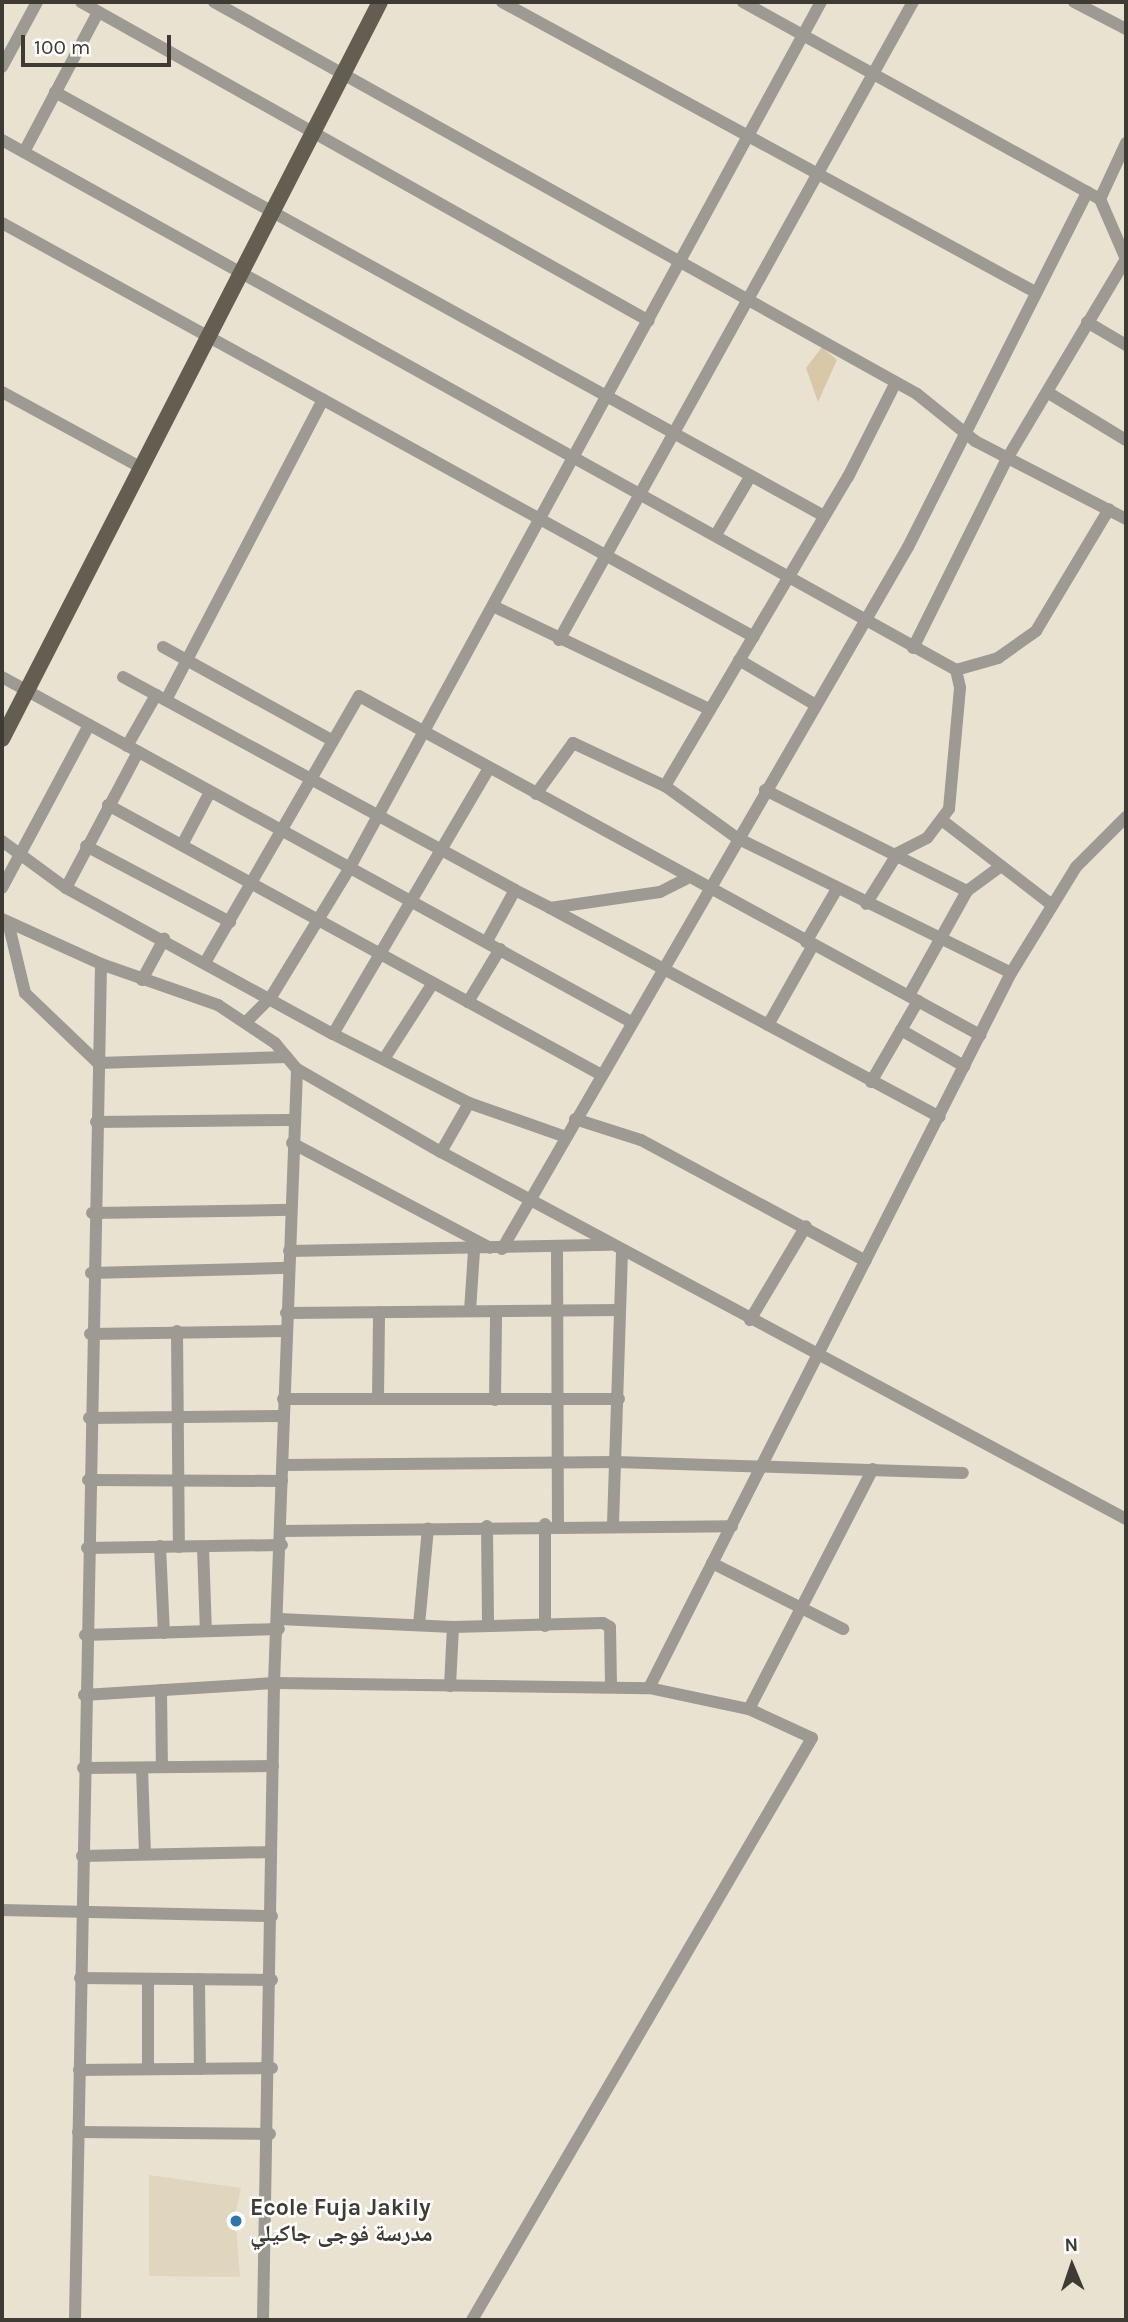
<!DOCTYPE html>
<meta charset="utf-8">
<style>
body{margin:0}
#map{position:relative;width:1128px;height:2322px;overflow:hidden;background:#eae2d1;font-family:Karla,"Noto Naskh Arabic",sans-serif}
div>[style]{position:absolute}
.built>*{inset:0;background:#e0d5bd}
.green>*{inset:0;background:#d8c8a8}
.minor>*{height:12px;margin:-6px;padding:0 6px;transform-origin:6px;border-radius:6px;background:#9d9a93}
.major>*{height:16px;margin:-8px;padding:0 8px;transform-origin:8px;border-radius:8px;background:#645e52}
.dots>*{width:19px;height:19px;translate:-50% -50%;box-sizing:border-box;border:4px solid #fff;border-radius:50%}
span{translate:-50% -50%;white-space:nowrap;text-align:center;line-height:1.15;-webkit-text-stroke:5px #fff;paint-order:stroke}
.poi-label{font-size:23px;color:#3e3b34;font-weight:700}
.left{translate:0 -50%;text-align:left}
.frame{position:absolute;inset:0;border:4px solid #3e3b34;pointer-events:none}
.north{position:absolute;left:1037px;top:2231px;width:70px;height:70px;-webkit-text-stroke:5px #fff;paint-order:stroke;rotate:358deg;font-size:19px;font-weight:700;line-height:28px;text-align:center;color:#3e3b34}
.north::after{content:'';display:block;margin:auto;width:24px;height:32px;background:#3e3b34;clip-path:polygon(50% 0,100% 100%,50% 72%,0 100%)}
.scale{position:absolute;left:21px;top:35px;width:150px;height:32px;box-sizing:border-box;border:4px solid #3e3b34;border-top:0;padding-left:9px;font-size:21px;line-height:24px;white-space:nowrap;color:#3e3b34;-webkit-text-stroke:5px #fff;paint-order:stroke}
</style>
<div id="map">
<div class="built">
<div style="clip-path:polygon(149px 2175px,241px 2188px,235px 2216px,240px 2277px,149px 2276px)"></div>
</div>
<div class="green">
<div style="clip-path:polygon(822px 347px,837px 360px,818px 402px,806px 368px)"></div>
</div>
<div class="minor">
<div style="left:81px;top:2px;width:651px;rotate:29.32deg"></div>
<div style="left:214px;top:2px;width:805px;rotate:29.14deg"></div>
<div style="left:917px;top:394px;width:75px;rotate:39deg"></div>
<div style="left:975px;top:441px;width:170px;rotate:27.3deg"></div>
<div style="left:502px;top:2px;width:607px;rotate:28.55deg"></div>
<div style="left:743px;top:2px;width:408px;rotate:28.9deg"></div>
<div style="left:1074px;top:2px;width:59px;rotate:27.4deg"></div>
<div style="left:2px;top:67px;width:74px;rotate:-61.7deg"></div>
<div style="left:55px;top:92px;width:878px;rotate:28.87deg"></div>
<div style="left:2px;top:140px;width:1091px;rotate:29.05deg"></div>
<div style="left:956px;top:670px;width:18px;rotate:77deg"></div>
<div style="left:960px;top:688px;width:121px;rotate:95.2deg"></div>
<div style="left:949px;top:809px;width:36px;rotate:127deg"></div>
<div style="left:927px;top:838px;width:33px;rotate:153deg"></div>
<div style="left:898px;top:853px;width:60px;rotate:122.1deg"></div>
<div style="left:1126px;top:143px;width:62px;rotate:114.9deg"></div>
<div style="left:1100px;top:199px;width:65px;rotate:66.6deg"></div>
<div style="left:24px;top:152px;width:158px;rotate:-62.1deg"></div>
<div style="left:2px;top:223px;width:858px;rotate:28.83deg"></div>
<div style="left:1087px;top:322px;width:45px;rotate:30.5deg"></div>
<div style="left:2px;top:392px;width:157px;rotate:28.5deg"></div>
<div style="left:1047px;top:392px;width:92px;rotate:31.3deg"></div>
<div style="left:717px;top:533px;width:65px;rotate:-59.5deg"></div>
<div style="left:495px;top:607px;width:237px;rotate:25.5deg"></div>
<div style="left:559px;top:640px;width:730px;rotate:-60.98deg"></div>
<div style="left:163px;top:647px;width:194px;rotate:28.9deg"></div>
<div style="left:913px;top:648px;width:213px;rotate:-63.6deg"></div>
<div style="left:1008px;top:457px;width:230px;rotate:-59.2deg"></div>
<div style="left:739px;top:660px;width:87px;rotate:30.4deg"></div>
<div style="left:956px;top:670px;width:44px;rotate:-15.9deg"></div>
<div style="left:998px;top:658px;width:47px;rotate:-35.4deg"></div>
<div style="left:1036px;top:631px;width:142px;rotate:-59.1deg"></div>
<div style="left:2px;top:677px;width:717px;rotate:28.74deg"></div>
<div style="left:123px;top:677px;width:446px;rotate:28.5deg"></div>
<div style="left:515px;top:890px;width:58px;rotate:118.8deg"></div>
<div style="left:166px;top:700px;width:339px;rotate:-62.4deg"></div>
<div style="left:127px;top:746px;width:59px;rotate:-60.4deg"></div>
<div style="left:665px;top:786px;width:359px;rotate:-59.4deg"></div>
<div style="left:848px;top:477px;width:106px;rotate:-63.2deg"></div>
<div style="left:765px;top:790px;width:226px;rotate:26.6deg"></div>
<div style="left:967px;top:891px;width:119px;rotate:119.1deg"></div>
<div style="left:536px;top:794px;width:63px;rotate:-54deg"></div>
<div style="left:573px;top:743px;width:102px;rotate:25.1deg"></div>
<div style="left:665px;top:786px;width:89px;rotate:35.8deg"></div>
<div style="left:737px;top:838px;width:305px;rotate:26.2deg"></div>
<div style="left:108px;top:805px;width:561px;rotate:28.67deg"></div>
<div style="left:943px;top:821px;width:138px;rotate:37.6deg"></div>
<div style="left:2px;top:841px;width:79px;rotate:36.3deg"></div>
<div style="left:66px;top:888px;width:304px;rotate:28.7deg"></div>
<div style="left:333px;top:1034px;width:153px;rotate:26.9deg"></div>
<div style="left:469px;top:1103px;width:103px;rotate:19.3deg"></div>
<div style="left:182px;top:845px;width:60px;rotate:-62.2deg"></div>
<div style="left:86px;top:846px;width:163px;rotate:27.8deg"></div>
<div style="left:2px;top:888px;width:185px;rotate:-61.9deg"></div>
<div style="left:66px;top:888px;width:154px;rotate:-62.1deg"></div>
<div style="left:515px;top:890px;width:39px;rotate:27deg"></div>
<div style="left:550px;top:908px;width:111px;rotate:-8.3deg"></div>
<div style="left:660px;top:892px;width:29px;rotate:-27deg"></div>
<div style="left:967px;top:891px;width:42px;rotate:-36.3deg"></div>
<div style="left:550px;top:908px;width:442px;rotate:28.2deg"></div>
<div style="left:2px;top:919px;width:109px;rotate:24.4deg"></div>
<div style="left:101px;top:964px;width:124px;rotate:19.3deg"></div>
<div style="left:218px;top:1005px;width:69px;rotate:33.7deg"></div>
<div style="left:275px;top:1043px;width:34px;rotate:50deg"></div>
<div style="left:297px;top:1069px;width:166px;rotate:30deg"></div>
<div style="left:441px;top:1152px;width:777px;rotate:28.18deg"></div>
<div style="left:8px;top:922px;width:73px;rotate:76.5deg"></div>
<div style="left:25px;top:993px;width:101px;rotate:43.8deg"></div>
<div style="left:98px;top:1063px;width:189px;rotate:-1.8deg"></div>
<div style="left:806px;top:942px;width:61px;rotate:-59.7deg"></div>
<div style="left:206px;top:961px;width:306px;rotate:-60deg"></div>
<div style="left:359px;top:696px;width:708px;rotate:28.63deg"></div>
<div style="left:142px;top:980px;width:47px;rotate:-61.8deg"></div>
<div style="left:468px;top:1002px;width:62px;rotate:-58.9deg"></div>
<div style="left:247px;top:1021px;width:34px;rotate:-45deg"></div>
<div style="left:271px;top:997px;width:150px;rotate:-58.6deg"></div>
<div style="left:349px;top:869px;width:987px;rotate:-61.44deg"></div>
<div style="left:768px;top:1025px;width:92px;rotate:-60.6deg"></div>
<div style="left:901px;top:1030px;width:73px;rotate:29.7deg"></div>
<div style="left:333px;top:1034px;width:308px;rotate:-59.6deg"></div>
<div style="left:384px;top:1059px;width:90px;rotate:-57.2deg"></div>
<div style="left:871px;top:1082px;width:94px;rotate:-59.9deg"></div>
<div style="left:575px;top:1119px;width:69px;rotate:17.7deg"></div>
<div style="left:641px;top:1140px;width:255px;rotate:28.3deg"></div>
<div style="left:96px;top:1122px;width:197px;rotate:-0.6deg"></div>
<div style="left:292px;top:1143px;width:224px;rotate:27.9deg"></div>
<div style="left:441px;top:1152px;width:56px;rotate:-60.3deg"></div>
<div style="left:92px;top:1213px;width:199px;rotate:-0.9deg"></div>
<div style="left:557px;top:1247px;width:277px;rotate:89.8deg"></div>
<div style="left:502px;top:1249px;width:811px;rotate:-59.96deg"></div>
<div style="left:908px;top:547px;width:398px;rotate:-63.2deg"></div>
<div style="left:289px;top:1251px;width:321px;rotate:-1.1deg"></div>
<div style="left:91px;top:1273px;width:197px;rotate:-1.5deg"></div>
<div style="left:470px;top:1311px;width:61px;rotate:-86.2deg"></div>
<div style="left:286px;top:1313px;width:334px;rotate:-0.5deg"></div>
<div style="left:750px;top:1320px;width:109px;rotate:-59.2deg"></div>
<div style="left:177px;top:1331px;width:216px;rotate:89.5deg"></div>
<div style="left:90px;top:1334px;width:195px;rotate:-0.9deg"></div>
<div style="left:283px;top:1399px;width:336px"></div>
<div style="left:378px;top:1399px;width:87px;rotate:-89.3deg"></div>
<div style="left:495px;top:1400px;width:87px;rotate:-89.3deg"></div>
<div style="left:89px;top:1418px;width:194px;rotate:-0.6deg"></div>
<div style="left:283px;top:1465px;width:333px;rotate:-0.5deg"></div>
<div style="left:616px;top:1462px;width:347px;rotate:1.8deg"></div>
<div style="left:88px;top:1480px;width:194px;rotate:0.3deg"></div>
<div style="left:545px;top:1524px;width:102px;rotate:90deg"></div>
<div style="left:613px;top:1524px;width:273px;rotate:-88.1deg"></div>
<div style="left:487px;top:1526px;width:100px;rotate:89.4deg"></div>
<div style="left:281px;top:1531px;width:451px;rotate:-0.6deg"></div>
<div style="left:160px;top:1546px;width:87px;rotate:87.4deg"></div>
<div style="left:203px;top:1547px;width:84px;rotate:88deg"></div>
<div style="left:87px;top:1548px;width:195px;rotate:-0.9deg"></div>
<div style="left:712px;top:1563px;width:147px;rotate:26.7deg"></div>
<div style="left:279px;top:1619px;width:174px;rotate:2.6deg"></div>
<div style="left:453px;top:1627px;width:150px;rotate:-1.5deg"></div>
<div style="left:603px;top:1623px;width:8px;rotate:30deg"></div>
<div style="left:610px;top:1627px;width:60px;rotate:89deg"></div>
<div style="left:419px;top:1625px;width:97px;rotate:-84.7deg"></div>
<div style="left:85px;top:1635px;width:194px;rotate:-1.8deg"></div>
<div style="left:450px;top:1686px;width:59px;rotate:-87.1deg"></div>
<div style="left:649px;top:1688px;width:801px;rotate:-63.15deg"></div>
<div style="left:1011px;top:973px;width:124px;rotate:-58.5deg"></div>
<div style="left:1076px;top:867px;width:71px;rotate:-45deg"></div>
<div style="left:161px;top:1690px;width:77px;rotate:89.3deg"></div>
<div style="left:84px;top:1695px;width:190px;rotate:-3.6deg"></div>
<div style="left:274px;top:1683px;width:375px;rotate:0.8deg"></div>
<div style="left:649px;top:1688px;width:102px;rotate:11.9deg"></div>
<div style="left:749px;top:1709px;width:69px;rotate:24.7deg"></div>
<div style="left:812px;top:1738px;width:674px;rotate:120.29deg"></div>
<div style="left:749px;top:1709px;width:270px;rotate:-62.7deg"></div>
<div style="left:83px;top:1768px;width:190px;rotate:-0.6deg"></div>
<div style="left:142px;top:1768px;width:86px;rotate:88deg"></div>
<div style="left:82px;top:1856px;width:189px;rotate:-1.2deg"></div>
<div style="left:2px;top:1910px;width:270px;rotate:1.3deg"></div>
<div style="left:80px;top:1978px;width:192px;rotate:0.6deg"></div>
<div style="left:199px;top:1979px;width:90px;rotate:89.4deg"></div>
<div style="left:148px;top:2069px;width:90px;rotate:-90deg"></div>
<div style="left:79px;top:2070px;width:193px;rotate:-0.6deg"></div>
<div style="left:78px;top:2132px;width:192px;rotate:0.6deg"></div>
<div style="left:75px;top:2320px;width:1356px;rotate:-88.9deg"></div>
<div style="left:263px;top:2320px;width:637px;rotate:-89.01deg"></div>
<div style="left:274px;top:1683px;width:614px;rotate:-87.85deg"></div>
</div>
<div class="major">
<div style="left:2px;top:739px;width:828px;rotate:-62.85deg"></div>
</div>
<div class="dots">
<div style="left:236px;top:2221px;background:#2e75a9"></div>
</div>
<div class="poi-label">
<span class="left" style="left:250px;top:2221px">Ecole Fuja Jakily<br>مدرسة فوجى جاكيلي</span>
</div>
<div class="frame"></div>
<div class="north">N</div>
<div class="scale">100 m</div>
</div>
